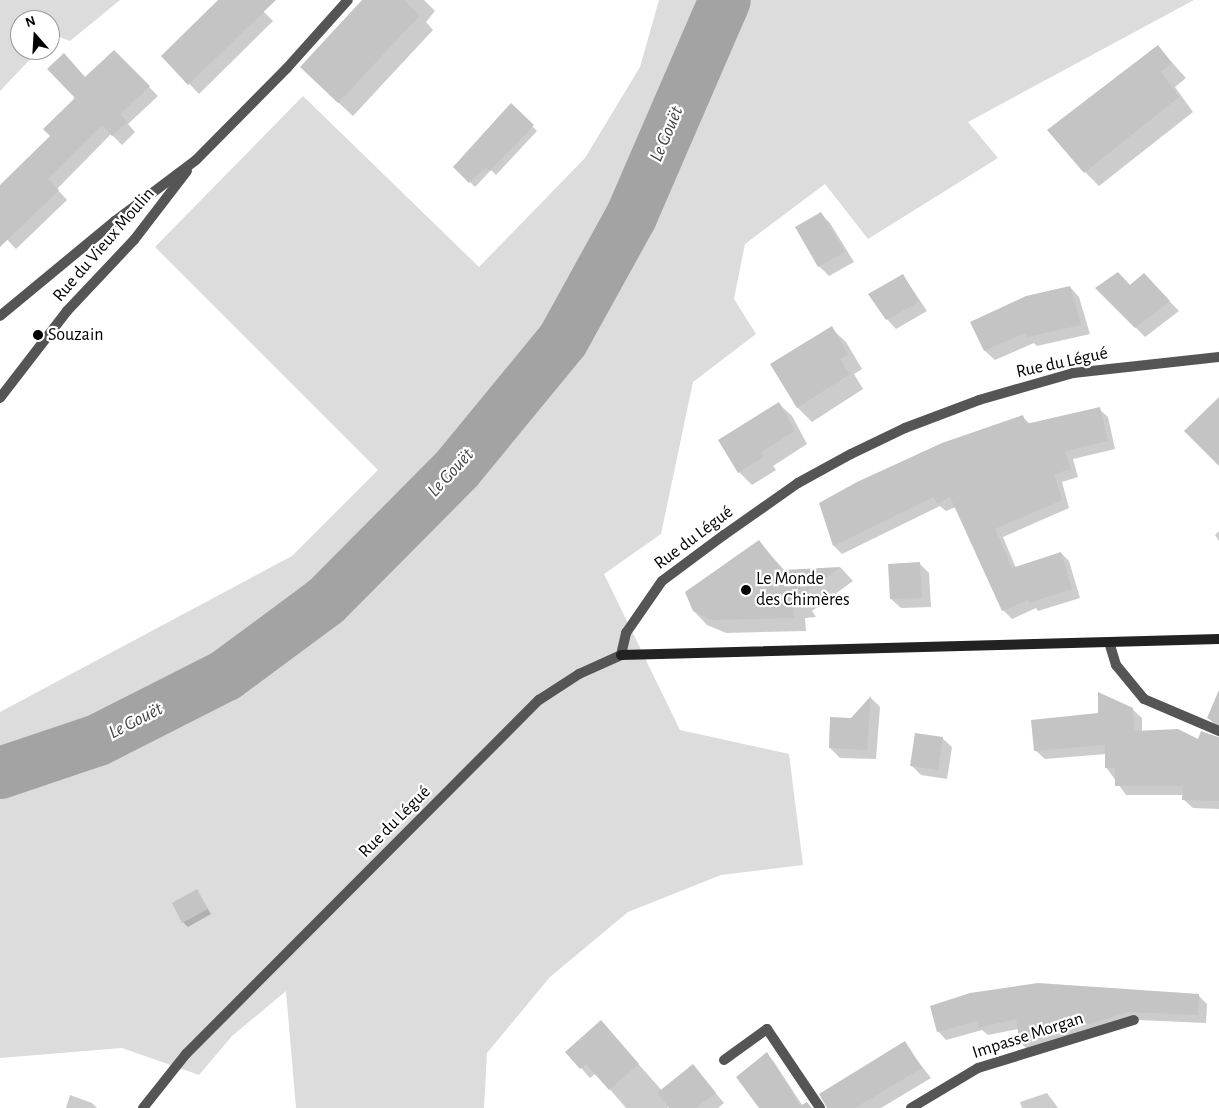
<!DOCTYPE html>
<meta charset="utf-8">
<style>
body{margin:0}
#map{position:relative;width:1219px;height:1108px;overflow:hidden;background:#fff;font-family:"Alegreya Sans",sans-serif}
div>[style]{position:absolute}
.green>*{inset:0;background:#dcdcdc}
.shadow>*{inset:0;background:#0003}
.river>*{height:52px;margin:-26px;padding:0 26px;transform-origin:26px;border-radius:26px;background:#a3a3a3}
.building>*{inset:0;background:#c4c4c4}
.minor>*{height:10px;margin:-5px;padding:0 5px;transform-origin:5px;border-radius:5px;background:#555}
.tertiary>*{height:10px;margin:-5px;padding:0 5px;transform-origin:5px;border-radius:5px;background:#555}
.secondary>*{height:10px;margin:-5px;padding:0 5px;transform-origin:5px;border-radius:5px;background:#222}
.dots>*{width:14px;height:14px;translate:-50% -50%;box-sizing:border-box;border:2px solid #fff;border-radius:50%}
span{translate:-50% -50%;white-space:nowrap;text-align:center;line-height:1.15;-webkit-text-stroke:4.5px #fff;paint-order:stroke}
.street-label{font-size:18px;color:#000}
.poi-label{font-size:18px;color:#000}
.left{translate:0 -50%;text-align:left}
.water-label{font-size:19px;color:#444;font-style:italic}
.north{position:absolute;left:10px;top:10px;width:50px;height:50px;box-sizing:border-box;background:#fff;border:1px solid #999;border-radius:50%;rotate:341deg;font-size:14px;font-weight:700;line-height:20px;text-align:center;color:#000}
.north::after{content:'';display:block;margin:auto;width:18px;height:22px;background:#000;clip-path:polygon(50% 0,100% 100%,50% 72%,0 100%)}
</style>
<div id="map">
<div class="green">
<div style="clip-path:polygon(0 0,120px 0,70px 41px,54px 35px,50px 39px,50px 20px,20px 20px,20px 50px,39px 50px,0 91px)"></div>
<div style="clip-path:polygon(659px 0,1194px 0,968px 122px,998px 158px,868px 239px,825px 184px,745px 244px,734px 299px,756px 334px,693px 382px,661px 534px,604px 574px,680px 730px,789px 754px,803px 865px,721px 875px,628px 912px,550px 977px,487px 1053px,484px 1108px,296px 1108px,286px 991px,232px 1036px,199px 1075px,122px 1048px,0 1058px,0 712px,292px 556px,378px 470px,155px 247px,303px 96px,479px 267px,585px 158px,640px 67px)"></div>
</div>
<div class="shadow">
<div style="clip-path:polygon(220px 0,252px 0,273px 21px,199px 94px,163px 56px)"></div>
<div style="clip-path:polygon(363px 0,424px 0,435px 11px,426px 22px,433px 30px,353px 116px,315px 81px)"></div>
<div style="clip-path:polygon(1158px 47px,1186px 78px,1175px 87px,1193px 112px,1099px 186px,1085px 172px)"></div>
<div style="clip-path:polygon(114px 52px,158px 96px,128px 124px,135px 132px,122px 145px,111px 134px,57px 189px,67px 200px,16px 249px,0 232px,0 201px,52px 136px,86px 78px)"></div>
<div style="clip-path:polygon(511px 105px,537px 131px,496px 175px,491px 170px,475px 187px,455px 167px)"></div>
<div style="clip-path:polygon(821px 214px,830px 223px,854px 262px,829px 276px,819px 266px)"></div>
<div style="clip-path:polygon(903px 275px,927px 311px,896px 329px,887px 319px)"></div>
<div style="clip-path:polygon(1153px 284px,1179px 311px,1145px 337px,1097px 288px)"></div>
<div style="clip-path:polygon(1070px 287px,1079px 297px,1090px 334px,1037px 346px,1034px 343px,995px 360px,985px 351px,972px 323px)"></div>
<div style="clip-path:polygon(831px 328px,846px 342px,862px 369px,854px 374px,863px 389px,812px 422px,798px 408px,771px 365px)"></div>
<div style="clip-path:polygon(779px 404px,792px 416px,807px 444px,773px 466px,776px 470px,752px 485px,739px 472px)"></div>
<div style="clip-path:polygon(1099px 409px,1108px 417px,1115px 449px,1073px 459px,1078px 477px,1062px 482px,1069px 508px,1003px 537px,1016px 568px,1061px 553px,1069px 561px,1080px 598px,1038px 611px,1036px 608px,1012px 619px,1003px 610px,956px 507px,946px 511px,940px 506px,842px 554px,834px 546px,820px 504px,1023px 417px,1030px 424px)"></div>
<div style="clip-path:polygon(1219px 531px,1219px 541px,1215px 535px)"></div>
<div style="clip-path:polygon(759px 542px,785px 571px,841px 568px,853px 581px,812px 611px,816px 617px,805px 618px,806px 631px,726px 633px,707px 625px,694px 611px)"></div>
<div style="clip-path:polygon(920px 564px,929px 573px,931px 607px,901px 608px,891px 599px)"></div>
<div style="clip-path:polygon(1219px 693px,1219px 728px,1208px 718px)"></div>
<div style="clip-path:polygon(871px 698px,880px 707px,876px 759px,840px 758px,830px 748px)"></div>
<div style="clip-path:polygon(1132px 709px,1142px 718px,1142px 732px,1198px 740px,1202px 732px,1219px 737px,1219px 809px,1193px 808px,1183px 799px,1184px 795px,1126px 795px,1106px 767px,1106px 754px,1045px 759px,1035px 750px,1100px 714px)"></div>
<div style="clip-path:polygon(942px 738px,952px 747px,947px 779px,921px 775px,911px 765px)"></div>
<div style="clip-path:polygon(197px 891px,211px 914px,188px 927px,183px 922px)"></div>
<div style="clip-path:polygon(1198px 995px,1207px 1004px,1206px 1023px,1138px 1020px,1030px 1052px,1021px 1043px,1018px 1029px,988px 1035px,982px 1030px,946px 1040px,938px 1031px,931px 1007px)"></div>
<div style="clip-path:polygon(610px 1032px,673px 1103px,667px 1108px,626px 1108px,596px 1073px,590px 1078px,567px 1052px)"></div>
<div style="clip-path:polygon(907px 1047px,931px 1078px,881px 1108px,837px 1108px)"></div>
<div style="clip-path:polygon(767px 1054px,774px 1062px,804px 1108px,760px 1108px)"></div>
<div style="clip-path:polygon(693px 1066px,724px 1103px,718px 1108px,684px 1108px)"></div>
<div style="clip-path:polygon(1047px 1093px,1058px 1108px,1022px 1108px,1020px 1102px)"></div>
<div style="clip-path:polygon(70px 1095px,92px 1103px,97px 1108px,66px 1108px)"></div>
</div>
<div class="river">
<div style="left:0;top:773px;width:103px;rotate:-18.6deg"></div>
<div style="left:98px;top:740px;width:144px;rotate:-26.9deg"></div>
<div style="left:226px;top:675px;width:124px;rotate:-36.5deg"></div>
<div style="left:326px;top:601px;width:186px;rotate:-45.2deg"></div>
<div style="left:457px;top:469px;width:167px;rotate:-50.6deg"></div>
<div style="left:563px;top:340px;width:141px;rotate:-61.1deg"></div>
<div style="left:631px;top:217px;width:236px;rotate:-66.6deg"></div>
</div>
<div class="building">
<div style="clip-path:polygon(218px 0,276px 0,188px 85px,161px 56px)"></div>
<div style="clip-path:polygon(362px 0,404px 0,420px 15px,338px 103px,300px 67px)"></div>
<div style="clip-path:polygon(1158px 45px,1172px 63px,1161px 72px,1179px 97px,1084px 173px,1047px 130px)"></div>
<div style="clip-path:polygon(114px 50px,150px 86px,120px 114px,127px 122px,112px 136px,102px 125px,48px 179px,59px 190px,0 247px,0 185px,50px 136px,43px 129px,75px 98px,47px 69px,64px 53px,85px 77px)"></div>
<div style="clip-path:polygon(511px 103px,534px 125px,490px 171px,486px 167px,469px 183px,453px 167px)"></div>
<div style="clip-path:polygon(821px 212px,845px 252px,818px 267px,795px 227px)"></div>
<div style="clip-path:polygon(1118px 272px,1130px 285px,1144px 273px,1170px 301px,1135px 328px,1095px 288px)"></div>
<div style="clip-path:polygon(903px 274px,919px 302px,886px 320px,868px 294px)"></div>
<div style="clip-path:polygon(1070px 286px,1081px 325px,1027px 337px,1025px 333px,984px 351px,970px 322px,1026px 296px)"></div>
<div style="clip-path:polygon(832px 326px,848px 354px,840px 359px,850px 374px,797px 408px,770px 364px)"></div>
<div style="clip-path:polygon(1219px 397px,1219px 466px,1184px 431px)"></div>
<div style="clip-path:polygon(779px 402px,795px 431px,761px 452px,764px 457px,738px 473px,718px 440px)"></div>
<div style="clip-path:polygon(1100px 407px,1108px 441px,1065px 451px,1071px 469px,1054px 474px,1062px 500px,995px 529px,1012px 568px,1061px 552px,1072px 589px,1029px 603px,1028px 600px,1002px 611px,950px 497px,937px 504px,934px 497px,833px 546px,819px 503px,857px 482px,942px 443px,1023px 415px,1026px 424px)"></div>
<div style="clip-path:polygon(759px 540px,782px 570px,841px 567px,799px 597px,804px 604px,793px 605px,794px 618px,711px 620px,693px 611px,685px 592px)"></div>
<div style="clip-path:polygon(920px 562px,922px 598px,890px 599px,888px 564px)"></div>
<div style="clip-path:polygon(1219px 690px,1219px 724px,1207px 718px)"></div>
<div style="clip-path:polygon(1098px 692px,1133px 708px,1134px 731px,1178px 729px,1198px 739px,1201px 731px,1219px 738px,1219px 801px,1182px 800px,1183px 786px,1115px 786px,1115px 768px,1105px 768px,1105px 745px,1034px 751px,1031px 720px,1098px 713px)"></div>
<div style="clip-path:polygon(871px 696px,867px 750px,829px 748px,830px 717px,851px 718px)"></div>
<div style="clip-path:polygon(915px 733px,943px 737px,938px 770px,910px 766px)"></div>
<div style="clip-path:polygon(197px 889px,208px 909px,182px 923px,172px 903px)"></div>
<div style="clip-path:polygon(1038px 983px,1199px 994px,1198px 1015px,1129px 1012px,1020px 1044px,1016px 1019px,978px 1028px,977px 1021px,937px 1032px,930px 1006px,970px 993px)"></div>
<div style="clip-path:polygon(601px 1020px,639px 1064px,609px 1090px,586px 1064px,580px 1069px,565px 1052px)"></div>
<div style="clip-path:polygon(905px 1041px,922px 1068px,855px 1108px,827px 1108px,819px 1094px)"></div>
<div style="clip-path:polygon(767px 1052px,800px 1106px,807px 1102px,812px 1108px,759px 1108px,736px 1077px)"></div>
<div style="clip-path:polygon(693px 1064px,716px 1093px,696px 1108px,669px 1108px,657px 1093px)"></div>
</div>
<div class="minor">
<div style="left:1109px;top:642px;width:24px;rotate:73deg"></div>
<div style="left:1116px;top:665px;width:44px;rotate:50.5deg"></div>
<div style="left:1144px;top:699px;width:82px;rotate:23.1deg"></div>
<div style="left:724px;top:1060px;width:53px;rotate:-35.8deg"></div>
<div style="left:767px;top:1029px;width:95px;rotate:56.1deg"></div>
<div style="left:911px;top:1108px;width:78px;rotate:-30.8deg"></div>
<div style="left:978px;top:1068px;width:163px;rotate:-17.1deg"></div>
</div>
<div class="tertiary">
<div style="left:0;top:316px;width:149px;rotate:-39.6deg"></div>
<div style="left:115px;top:221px;width:101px;rotate:-37deg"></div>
<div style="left:196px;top:160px;width:129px;rotate:-45.3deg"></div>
<div style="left:287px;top:68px;width:91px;rotate:-48.1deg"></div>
<div style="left:0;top:398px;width:110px;rotate:-52.4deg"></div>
<div style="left:67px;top:311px;width:98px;rotate:-46.7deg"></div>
<div style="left:134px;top:240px;width:87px;rotate:-52.5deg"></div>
<div style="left:143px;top:1108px;width:69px;rotate:-51.5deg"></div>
<div style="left:186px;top:1054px;width:500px;rotate:-45.1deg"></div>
<div style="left:539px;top:700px;width:48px;rotate:-33deg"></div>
<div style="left:579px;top:674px;width:46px;rotate:-24.3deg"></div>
<div style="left:621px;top:655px;width:23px;rotate:-77deg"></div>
<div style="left:626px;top:633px;width:63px;rotate:-55.3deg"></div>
<div style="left:662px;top:581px;width:77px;rotate:-36.6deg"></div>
<div style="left:724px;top:535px;width:90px;rotate:-35.1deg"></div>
<div style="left:798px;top:483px;width:60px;rotate:-28.7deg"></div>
<div style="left:851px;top:454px;width:60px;rotate:-25.7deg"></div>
<div style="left:905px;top:428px;width:79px;rotate:-20.7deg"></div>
<div style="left:979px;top:400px;width:98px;rotate:-16deg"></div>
<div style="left:1073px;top:373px;width:147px;rotate:-6.3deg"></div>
</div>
<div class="secondary">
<div style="left:621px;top:655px;width:598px;rotate:-1.53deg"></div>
</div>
<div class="dots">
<div style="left:38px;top:335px;background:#000"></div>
<div style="left:746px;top:590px;background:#000"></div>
</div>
<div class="street-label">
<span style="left:104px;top:245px;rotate:-49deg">Rue du Vieux Moulin</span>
<span style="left:1062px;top:363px;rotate:-12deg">Rue du Légué</span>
<span style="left:694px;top:538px;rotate:-37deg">Rue du Légué</span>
<span style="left:395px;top:822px;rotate:-45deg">Rue du Légué</span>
<span style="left:1028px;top:1036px;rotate:-18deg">Impasse Morgan</span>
</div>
<div class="poi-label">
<span class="left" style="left:48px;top:335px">Souzain</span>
<span class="left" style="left:756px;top:590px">Le Monde<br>des Chimères</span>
</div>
<div class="water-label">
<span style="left:667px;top:134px;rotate:-67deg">Le Gouët</span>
<span style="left:451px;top:473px;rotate:-47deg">Le Gouët</span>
<span style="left:136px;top:721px;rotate:-27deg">Le Gouët</span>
</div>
<div class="north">N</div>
</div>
